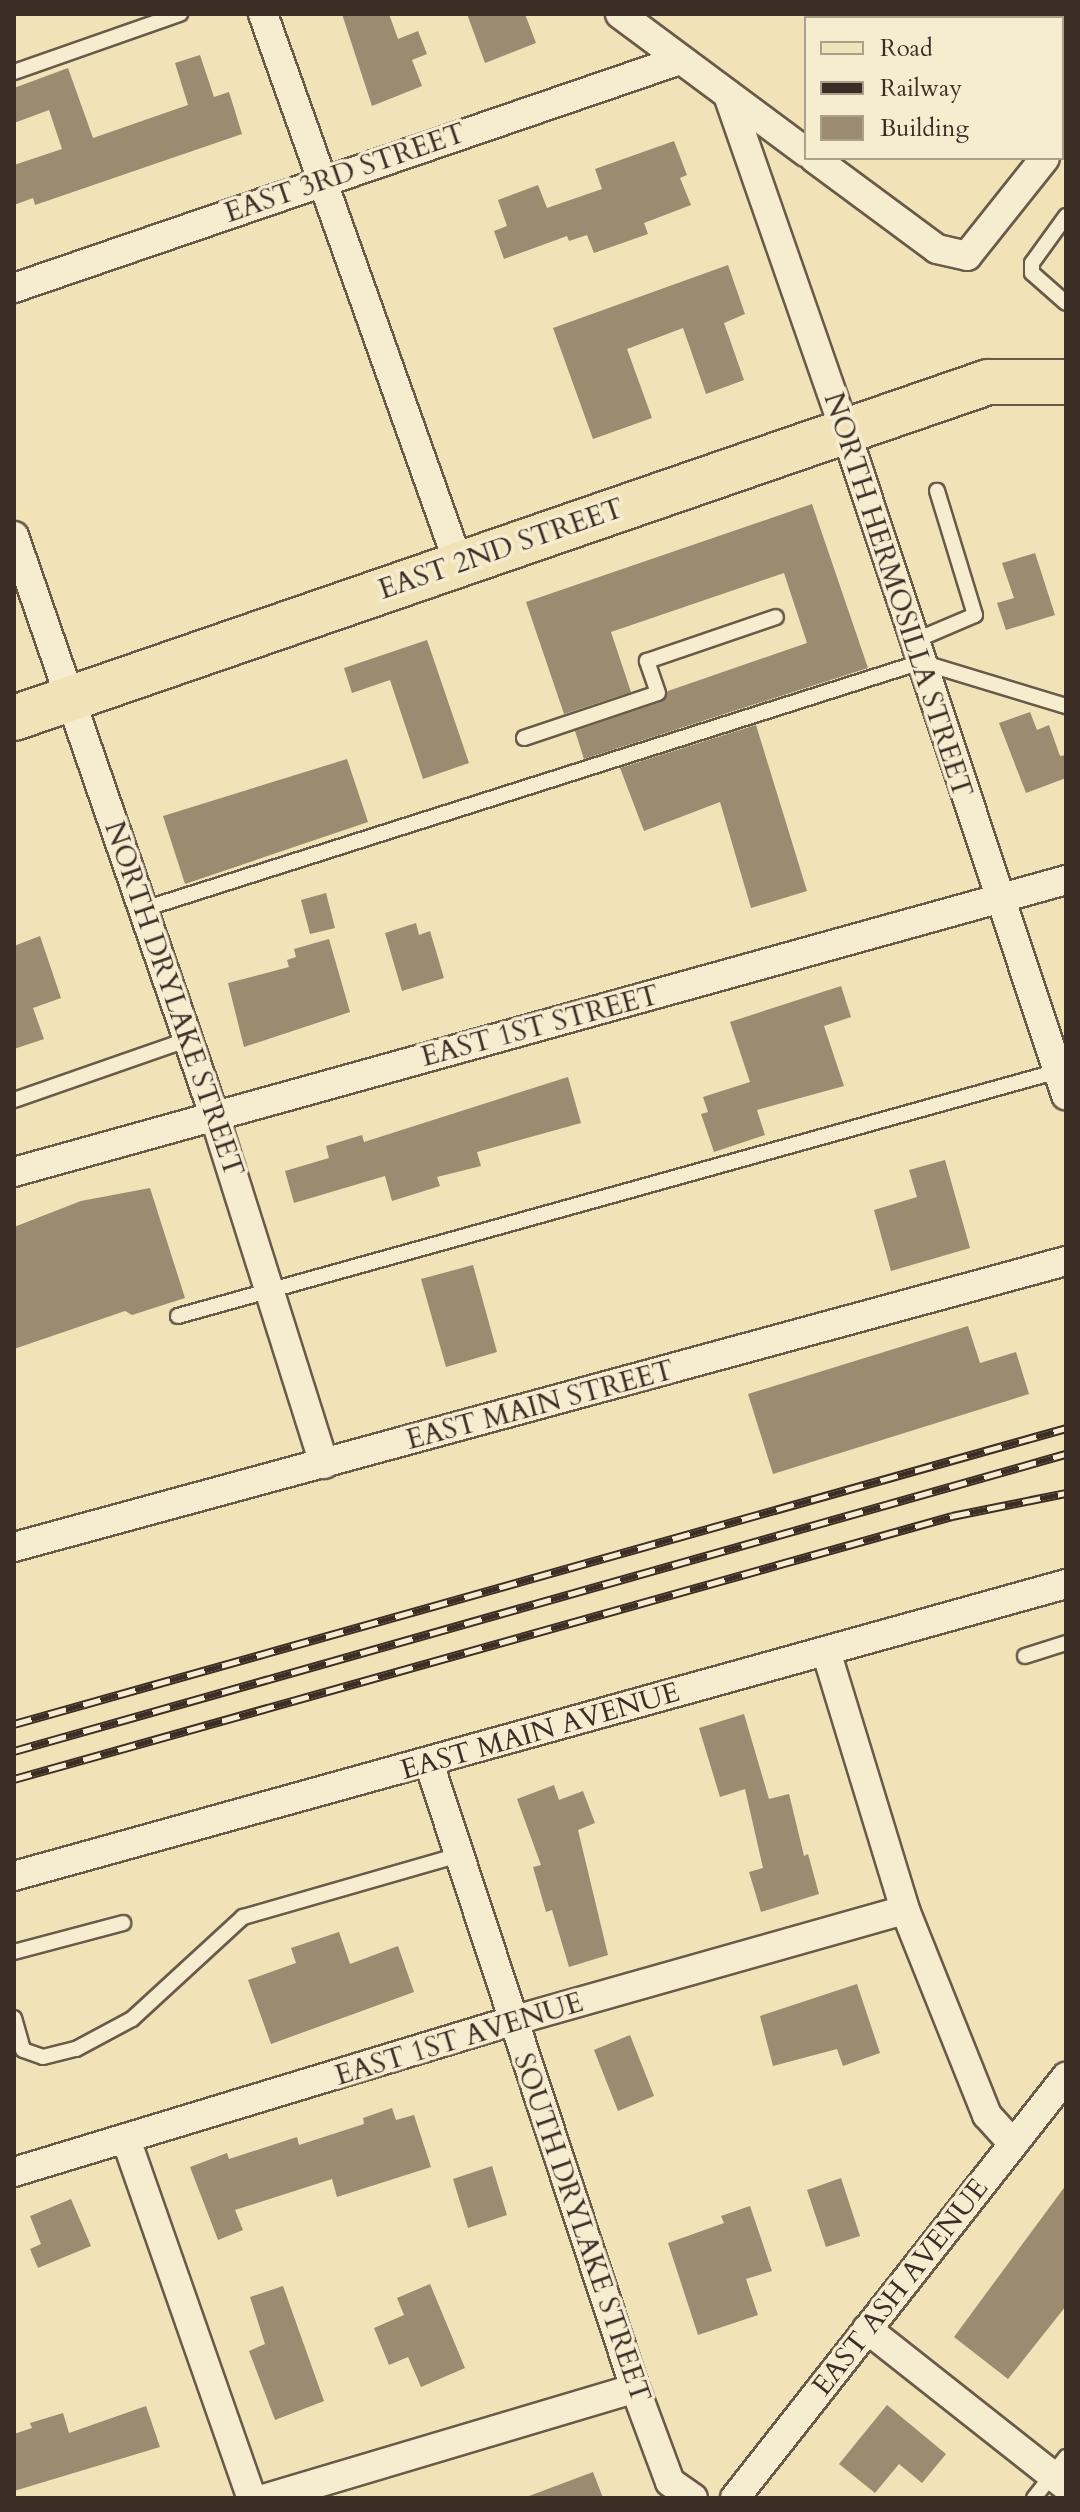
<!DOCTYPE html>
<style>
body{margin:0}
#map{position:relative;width:1080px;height:2512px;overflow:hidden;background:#f1e2b7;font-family:Cardo,serif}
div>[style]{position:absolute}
.building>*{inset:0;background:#9a8b71}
.roads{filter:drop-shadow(2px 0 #695a4a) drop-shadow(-2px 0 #695a4a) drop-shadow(0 2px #695a4a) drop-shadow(0 -2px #695a4a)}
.service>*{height:14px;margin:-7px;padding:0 7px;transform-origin:7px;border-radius:7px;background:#f6ecd0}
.minor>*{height:28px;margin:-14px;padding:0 14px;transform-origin:14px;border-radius:14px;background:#f6ecd0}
.primary>*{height:44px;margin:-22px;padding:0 22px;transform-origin:22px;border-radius:22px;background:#f1e2b7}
.rail>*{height:9px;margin-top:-4.5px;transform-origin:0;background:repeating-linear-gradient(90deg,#f6ecd0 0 18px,#3c2d25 0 36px);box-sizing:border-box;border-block:2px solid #3c2d25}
span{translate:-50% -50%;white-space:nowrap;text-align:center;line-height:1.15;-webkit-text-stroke:7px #f6ecd0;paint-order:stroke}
.street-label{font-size:28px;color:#3c2d25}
.frame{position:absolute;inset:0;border:16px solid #3c2d25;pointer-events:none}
.legend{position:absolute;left:804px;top:16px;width:260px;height:144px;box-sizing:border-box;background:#f6ecd0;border:2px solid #aca08c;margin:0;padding:10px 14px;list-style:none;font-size:24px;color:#3c2d25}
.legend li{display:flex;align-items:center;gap:16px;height:40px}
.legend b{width:40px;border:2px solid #aca08c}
</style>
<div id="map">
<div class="building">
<div style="clip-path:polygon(342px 14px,389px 14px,398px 39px,418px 31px,427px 54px,412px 60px,422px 86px,372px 106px)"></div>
<div style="clip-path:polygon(467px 14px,525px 14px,536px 43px,485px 63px)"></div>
<div style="clip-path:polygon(200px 55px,214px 97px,229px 92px,242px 134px,35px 205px,33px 198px,14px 205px,14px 165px,62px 149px,49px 110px,14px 123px,14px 88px,68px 68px,93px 138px,188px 105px,175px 63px)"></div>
<div style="clip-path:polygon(674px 141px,687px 175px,680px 178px,691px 205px,644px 223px,648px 234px,594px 253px,587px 235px,569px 241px,567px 236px,504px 259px,494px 231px,507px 226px,498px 200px,538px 185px,547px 208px,602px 189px,595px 169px)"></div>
<div style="clip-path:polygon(728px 265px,745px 314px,724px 323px,744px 380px,706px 394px,683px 328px,627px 349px,652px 418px,593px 439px,553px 328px)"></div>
<div style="clip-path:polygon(812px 504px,868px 668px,584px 759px,575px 731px,661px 702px,668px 691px,807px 643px,784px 573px,611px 632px,631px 692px,564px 714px,526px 602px)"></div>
<div style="clip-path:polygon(1035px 553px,1055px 615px,1006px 630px,997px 603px,1014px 598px,1002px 563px)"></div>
<div style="clip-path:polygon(427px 640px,469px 763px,423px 779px,390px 680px,352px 693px,344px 668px)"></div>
<div style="clip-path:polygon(1030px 712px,1037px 730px,1049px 725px,1060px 756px,1066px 755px,1066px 778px,1026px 793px,999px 723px)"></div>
<div style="clip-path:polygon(756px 725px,807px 891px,751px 908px,720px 802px,644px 831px,620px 768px)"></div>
<div style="clip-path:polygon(347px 759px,368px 822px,185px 884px,163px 816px)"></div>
<div style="clip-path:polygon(326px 893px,335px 928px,310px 934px,301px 900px)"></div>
<div style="clip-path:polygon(416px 923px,419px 935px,430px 931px,444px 978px,402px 991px,385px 933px)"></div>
<div style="clip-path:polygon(40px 936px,61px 998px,33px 1008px,44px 1039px,14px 1049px,14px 946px)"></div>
<div style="clip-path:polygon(329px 939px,350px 1012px,244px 1047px,228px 983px,289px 967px,287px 960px,296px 957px,294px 949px)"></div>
<div style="clip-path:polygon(841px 986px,851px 1017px,824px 1026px,844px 1086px,757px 1110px,765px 1135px,714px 1152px,701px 1114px,708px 1112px,703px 1097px,750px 1082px,730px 1022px)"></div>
<div style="clip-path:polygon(568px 1077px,581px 1123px,477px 1152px,481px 1166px,437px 1177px,440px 1186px,392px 1201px,385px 1176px,294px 1203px,285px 1171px,329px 1158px,326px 1146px,362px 1135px,364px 1142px)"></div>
<div style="clip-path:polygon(945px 1160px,970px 1248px,891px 1271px,874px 1210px,917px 1197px,909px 1170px)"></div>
<div style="clip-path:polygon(150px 1188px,185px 1298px,132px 1315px,125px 1311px,14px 1349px,14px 1227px,81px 1201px)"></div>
<div style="clip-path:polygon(473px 1265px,497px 1352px,446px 1367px,421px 1279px)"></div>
<div style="clip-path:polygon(968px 1326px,980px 1363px,1016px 1352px,1029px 1394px,773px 1474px,748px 1394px)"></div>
<div style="clip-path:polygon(744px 1714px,769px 1799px,789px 1794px,804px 1856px,808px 1854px,819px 1894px,761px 1912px,749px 1872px,763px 1868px,745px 1789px,720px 1797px,699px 1728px)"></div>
<div style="clip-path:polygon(554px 1785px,559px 1800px,583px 1791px,595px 1823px,578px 1830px,608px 1955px,569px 1967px,552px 1910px,546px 1912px,533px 1867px,541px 1865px,517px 1799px)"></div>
<div style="clip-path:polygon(339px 1932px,350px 1964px,398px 1946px,414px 1992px,271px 2044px,248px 1980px,296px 1963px,291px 1948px)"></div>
<div style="clip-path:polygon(857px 1984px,880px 2053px,843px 2066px,837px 2049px,773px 2066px,760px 2016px)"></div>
<div style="clip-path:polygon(630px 2035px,654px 2096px,618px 2111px,594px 2050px)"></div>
<div style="clip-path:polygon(392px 2108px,396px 2120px,414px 2115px,431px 2167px,337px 2197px,332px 2179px,235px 2210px,243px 2230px,218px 2240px,190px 2167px,227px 2153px,229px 2159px,297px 2137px,299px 2145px,364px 2124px,363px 2118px)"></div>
<div style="clip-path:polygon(492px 2166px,507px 2215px,468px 2228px,453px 2179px)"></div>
<div style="clip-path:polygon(841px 2178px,860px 2236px,826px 2247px,807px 2190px)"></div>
<div style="clip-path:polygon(1066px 2185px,1066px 2306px,1008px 2379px,954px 2337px)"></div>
<div style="clip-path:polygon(71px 2199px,91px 2246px,38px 2268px,30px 2249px,41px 2244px,30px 2216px)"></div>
<div style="clip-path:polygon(750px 2206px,772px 2271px,746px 2279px,758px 2315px,698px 2335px,668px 2243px,724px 2223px,721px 2216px)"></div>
<div style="clip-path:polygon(430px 2284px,465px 2368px,421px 2387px,408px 2357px,389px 2365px,374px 2328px,404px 2315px,397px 2298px)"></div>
<div style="clip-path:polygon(283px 2286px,324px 2401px,275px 2420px,249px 2351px,265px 2344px,250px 2297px)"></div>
<div style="clip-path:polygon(887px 2405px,946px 2454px,922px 2483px,899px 2464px,875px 2493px,839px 2464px)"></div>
<div style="clip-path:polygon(146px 2406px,160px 2447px,14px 2491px,14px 2434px,32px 2428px,30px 2423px,63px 2413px,69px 2433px)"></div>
<div style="clip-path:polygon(593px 2472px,603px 2498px,530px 2498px,529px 2496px)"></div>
</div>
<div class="roads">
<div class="service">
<div style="left:952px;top:14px;width:6px;rotate:39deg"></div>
<div style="left:14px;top:72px;width:176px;rotate:-19.3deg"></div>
<div style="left:1062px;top:98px;width:5px;rotate:37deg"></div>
<div style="left:1066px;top:216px;width:58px;rotate:125.9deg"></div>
<div style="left:1032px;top:263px;width:10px;rotate:90deg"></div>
<div style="left:1032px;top:273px;width:45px;rotate:41.4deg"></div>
<div style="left:914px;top:641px;width:66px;rotate:-23.1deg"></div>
<div style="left:975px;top:615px;width:130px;rotate:-107deg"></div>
<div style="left:524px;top:738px;width:141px;rotate:-18.6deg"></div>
<div style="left:658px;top:693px;width:34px;rotate:-109deg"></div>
<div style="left:647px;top:661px;width:136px;rotate:-18.8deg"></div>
<div style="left:144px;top:909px;width:815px;rotate:-17.63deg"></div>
<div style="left:921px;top:662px;width:152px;rotate:16.9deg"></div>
<div style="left:14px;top:1100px;width:185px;rotate:-19.2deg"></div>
<div style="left:178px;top:1316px;width:918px;rotate:-15.55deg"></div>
<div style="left:1025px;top:1656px;width:43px;rotate:-17.6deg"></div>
<div style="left:14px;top:1952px;width:113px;rotate:-14.9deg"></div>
<div style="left:14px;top:2018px;width:33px;rotate:74deg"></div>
<div style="left:23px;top:2050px;width:21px;rotate:19deg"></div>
<div style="left:43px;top:2057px;width:34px;rotate:-14deg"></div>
<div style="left:76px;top:2049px;width:64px;rotate:-28.2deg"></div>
<div style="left:132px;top:2019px;width:151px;rotate:-42.6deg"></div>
<div style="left:243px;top:1917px;width:225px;rotate:-16deg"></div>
<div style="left:1034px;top:2498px;width:52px;rotate:-52deg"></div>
</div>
<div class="minor">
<div style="left:263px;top:14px;width:582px;rotate:70.41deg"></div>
<div style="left:620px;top:14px;width:232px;rotate:36.6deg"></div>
<div style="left:728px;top:95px;width:358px;rotate:70.8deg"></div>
<div style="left:846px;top:433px;width:698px;rotate:71.62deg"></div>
<div style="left:1062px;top:136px;width:6px;rotate:-51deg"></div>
<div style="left:814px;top:158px;width:153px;rotate:36.5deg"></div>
<div style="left:937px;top:249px;width:31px;rotate:13deg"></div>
<div style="left:967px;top:256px;width:125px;rotate:-51.5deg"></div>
<div style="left:14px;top:288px;width:701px;rotate:-18.9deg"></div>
<div style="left:14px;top:536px;width:613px;rotate:70.94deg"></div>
<div style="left:214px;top:1115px;width:366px;rotate:72.5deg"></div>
<div style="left:14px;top:1172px;width:1092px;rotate:-15.51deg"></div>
<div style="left:14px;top:1547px;width:1090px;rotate:-15.21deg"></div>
<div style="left:826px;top:1651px;width:271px;rotate:73deg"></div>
<div style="left:905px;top:1910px;width:221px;rotate:68.2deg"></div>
<div style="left:987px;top:2115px;width:39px;rotate:48deg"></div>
<div style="left:429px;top:1763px;width:658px;rotate:71.76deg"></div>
<div style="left:635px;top:2388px;width:100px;rotate:69.6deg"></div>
<div style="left:670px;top:2482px;width:28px;rotate:35deg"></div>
<div style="left:14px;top:1876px;width:1092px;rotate:-15.51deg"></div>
<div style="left:127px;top:2142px;width:377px;rotate:70.7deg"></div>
<div style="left:14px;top:2172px;width:520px;rotate:-16.87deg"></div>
<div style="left:512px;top:2021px;width:408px;rotate:-15.8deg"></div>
<div style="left:867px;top:2329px;width:253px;rotate:38.3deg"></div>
<div style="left:267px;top:2498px;width:384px;rotate:-16.6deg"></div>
<div style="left:735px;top:2498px;width:536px;rotate:-51.82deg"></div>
</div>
<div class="primary">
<div style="left:14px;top:718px;width:1030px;rotate:-19.03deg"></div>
<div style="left:988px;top:382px;width:78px"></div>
</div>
</div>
<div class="rail">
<div style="left:14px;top:1724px;width:1093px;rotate:-15.71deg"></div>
<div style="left:14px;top:1751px;width:1093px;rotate:-15.77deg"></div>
<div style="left:14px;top:1779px;width:974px;rotate:-15.66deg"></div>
<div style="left:952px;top:1516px;width:116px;rotate:-11.4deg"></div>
</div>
<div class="street-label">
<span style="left:345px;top:173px;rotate:-19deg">EAST 3RD STREET</span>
<span style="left:501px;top:549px;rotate:-19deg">EAST 2ND STREET</span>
<span style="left:898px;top:595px;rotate:72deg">NORTH HERMOSILLA STREET</span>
<span style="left:174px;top:999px;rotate:71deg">NORTH DRYLAKE STREET</span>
<span style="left:540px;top:1026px;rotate:-15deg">EAST 1ST STREET</span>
<span style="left:540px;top:1405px;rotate:-15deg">EAST MAIN STREET</span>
<span style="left:540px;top:1731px;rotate:-16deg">EAST MAIN AVENUE</span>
<span style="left:459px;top:2039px;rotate:-17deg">EAST 1ST AVENUE</span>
<span style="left:582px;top:2228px;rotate:71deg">SOUTH DRYLAKE STREET</span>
<span style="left:900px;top:2287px;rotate:-52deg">EAST ASH AVENUE</span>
</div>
<div class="frame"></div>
<ul class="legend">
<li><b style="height:10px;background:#f1e2b7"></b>Road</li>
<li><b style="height:10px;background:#3c2d25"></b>Railway</li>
<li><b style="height:22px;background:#9a8b71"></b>Building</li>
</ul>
</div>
